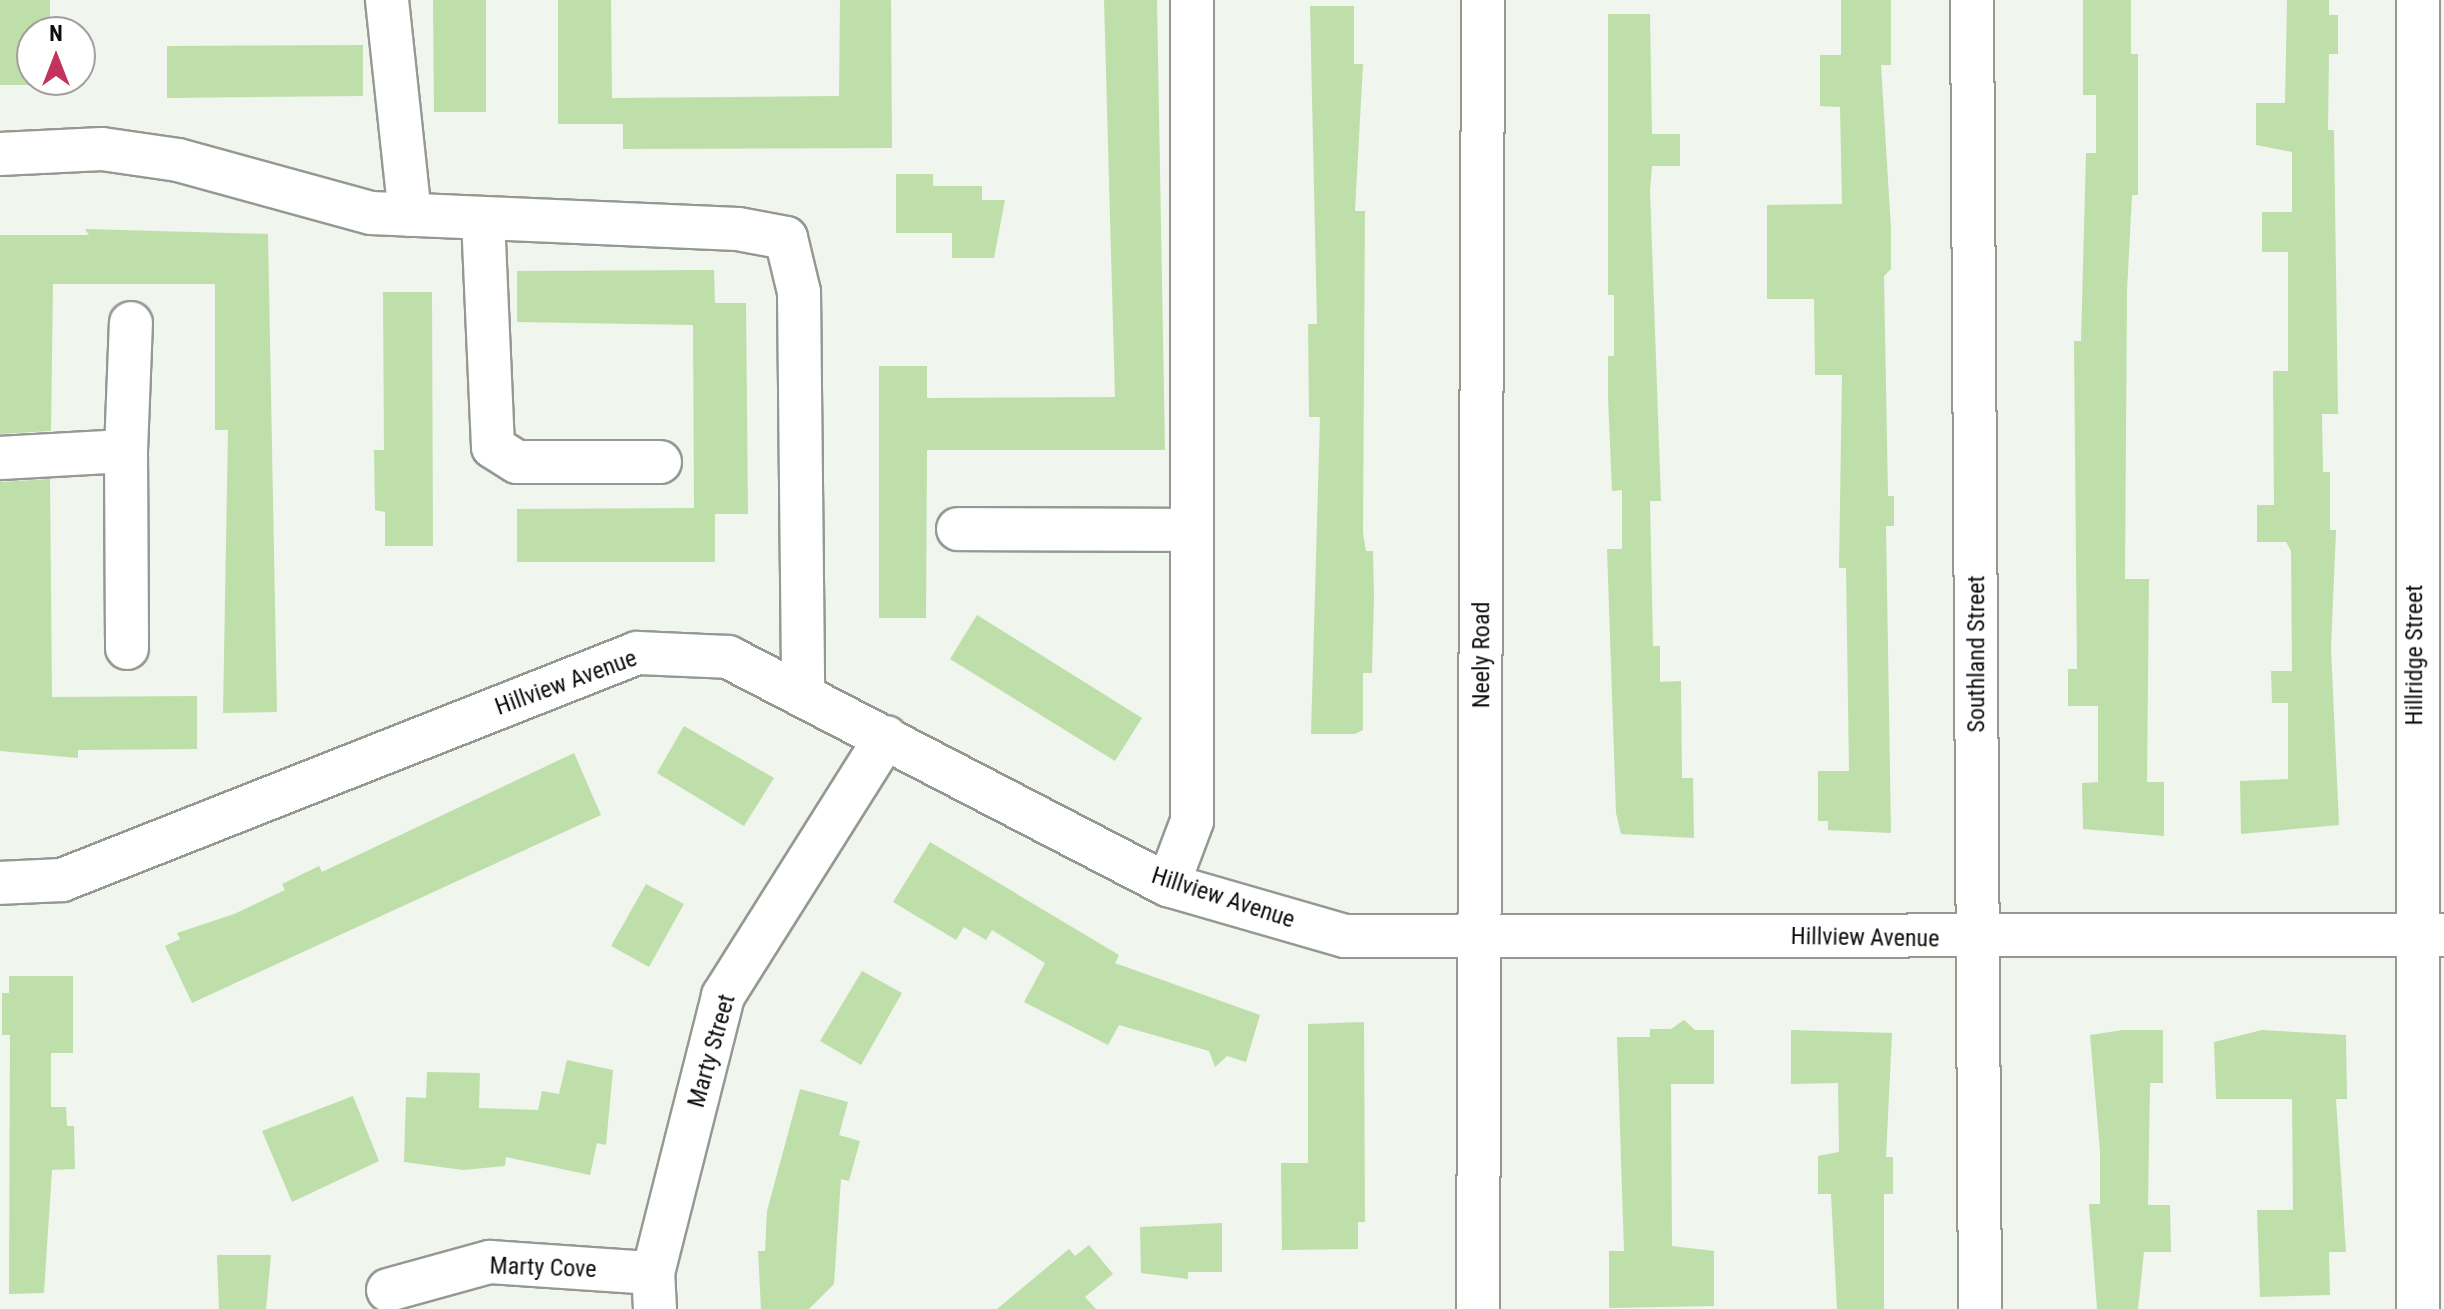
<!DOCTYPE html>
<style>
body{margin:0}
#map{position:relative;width:2444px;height:1309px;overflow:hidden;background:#f0f5ee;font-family:"Roboto Condensed",sans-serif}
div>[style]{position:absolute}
.building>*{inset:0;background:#bfdfaa}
.roads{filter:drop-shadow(2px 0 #959992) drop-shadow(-2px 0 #959992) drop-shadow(0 2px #959992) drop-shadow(0 -2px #959992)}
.minor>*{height:42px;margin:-21px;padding:0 21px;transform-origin:21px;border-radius:21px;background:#fff}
span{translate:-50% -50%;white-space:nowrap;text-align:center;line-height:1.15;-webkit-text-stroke:6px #fff;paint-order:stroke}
.street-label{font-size:24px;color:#0d0f0c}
.north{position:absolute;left:16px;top:16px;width:80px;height:80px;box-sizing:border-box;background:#fff;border:2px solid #9e9f9e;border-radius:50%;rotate:0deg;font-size:22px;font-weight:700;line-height:32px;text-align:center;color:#0d0f0c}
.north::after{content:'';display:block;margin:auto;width:28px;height:36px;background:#c3345d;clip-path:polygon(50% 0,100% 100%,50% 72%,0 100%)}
</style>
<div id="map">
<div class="building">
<div style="clip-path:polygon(0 0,50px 0,50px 32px,32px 32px,32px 80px,50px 85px,0 85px)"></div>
<div style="clip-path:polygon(433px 0,486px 0,486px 112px,434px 112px)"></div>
<div style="clip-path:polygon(558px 0,611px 0,612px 98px,839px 96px,840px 0,891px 0,892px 148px,623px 149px,623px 124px,558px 124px)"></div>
<div style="clip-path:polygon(1104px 0,1157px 0,1165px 450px,927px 450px,926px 618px,879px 618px,879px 366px,927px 366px,927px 398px,1115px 397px)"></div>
<div style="clip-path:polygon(1841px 0,1891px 0,1891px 65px,1881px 65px,1891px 229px,1891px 269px,1884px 276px,1888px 496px,1894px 496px,1894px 526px,1886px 526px,1891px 833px,1828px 830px,1828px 821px,1818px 821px,1818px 771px,1849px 771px,1846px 568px,1839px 568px,1842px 375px,1815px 375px,1814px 299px,1767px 299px,1767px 205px,1842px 204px,1840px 107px,1820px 106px,1820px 55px,1841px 55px)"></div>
<div style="clip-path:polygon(2083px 0,2131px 0,2131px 54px,2138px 54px,2138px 195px,2132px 195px,2127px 291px,2125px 579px,2149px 579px,2147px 782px,2164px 782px,2164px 836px,2083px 829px,2082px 783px,2098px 782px,2098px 706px,2068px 706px,2068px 669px,2077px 669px,2074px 341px,2081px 341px,2086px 153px,2096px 153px,2096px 95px,2083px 95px)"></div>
<div style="clip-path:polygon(2287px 0,2329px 0,2329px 15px,2338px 15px,2338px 54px,2329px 54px,2328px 130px,2334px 130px,2338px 414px,2322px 414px,2323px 472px,2330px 472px,2330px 530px,2336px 530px,2331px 648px,2339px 825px,2241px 834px,2240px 781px,2288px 779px,2288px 703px,2272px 703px,2271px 671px,2292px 671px,2291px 551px,2286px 542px,2257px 542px,2257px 505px,2274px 505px,2273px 371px,2288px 371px,2288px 252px,2262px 252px,2262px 212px,2292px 212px,2292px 152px,2256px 145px,2256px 103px,2285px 103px)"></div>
<div style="clip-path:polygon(1310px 6px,1354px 6px,1354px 64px,1363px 64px,1355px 211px,1365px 211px,1363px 533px,1366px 551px,1373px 551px,1374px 597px,1372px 673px,1363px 673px,1363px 730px,1355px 734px,1311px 734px,1320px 417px,1309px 417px,1308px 324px,1317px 324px)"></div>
<div style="clip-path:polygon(1608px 14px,1650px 14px,1652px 134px,1680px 134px,1680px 166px,1652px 166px,1650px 190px,1661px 501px,1650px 501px,1653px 646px,1660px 646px,1660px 682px,1681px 681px,1682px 778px,1693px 778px,1694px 838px,1621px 834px,1616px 813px,1607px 549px,1622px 549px,1622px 490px,1612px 491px,1608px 398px,1608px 356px,1614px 356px,1614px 295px,1608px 295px)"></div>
<div style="clip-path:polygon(363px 45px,363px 96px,167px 98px,167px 46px)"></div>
<div style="clip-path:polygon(896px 174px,933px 174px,933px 186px,982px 186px,982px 200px,1005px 200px,994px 258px,952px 258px,952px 233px,896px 233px)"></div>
<div style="clip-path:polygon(85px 229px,268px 234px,277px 712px,223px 713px,228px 430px,215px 430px,215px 284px,53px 284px,51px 431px,0 434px,0 235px,89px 235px)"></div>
<div style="clip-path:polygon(714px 270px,715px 303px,746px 303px,748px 514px,715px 514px,715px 562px,517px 562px,517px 509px,694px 508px,693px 325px,517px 322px,517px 271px)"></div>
<div style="clip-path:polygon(383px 292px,432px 292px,433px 546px,385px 546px,385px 512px,375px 510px,374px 450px,384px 450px)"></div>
<div style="clip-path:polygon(50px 479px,52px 697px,197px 696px,197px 749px,78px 750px,78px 758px,0 751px,0 482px)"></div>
<div style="clip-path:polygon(977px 615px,1142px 718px,1115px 761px,950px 659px)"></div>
<div style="clip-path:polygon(684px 726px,774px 778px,744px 826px,657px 773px)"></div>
<div style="clip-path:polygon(574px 753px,601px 815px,192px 1003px,165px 946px,180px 939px,177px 933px,234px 914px,285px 890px,282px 884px,319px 866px,322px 872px)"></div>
<div style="clip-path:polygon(930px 842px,1119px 955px,1115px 963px,1260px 1015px,1246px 1062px,1227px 1056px,1215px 1067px,1209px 1051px,1119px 1025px,1108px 1045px,1024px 1002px,1045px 963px,992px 930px,986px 940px,964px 927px,956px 940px,893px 902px)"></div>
<div style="clip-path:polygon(646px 884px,684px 904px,649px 967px,611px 946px)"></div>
<div style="clip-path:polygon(862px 971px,902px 993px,861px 1065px,820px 1041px)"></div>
<div style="clip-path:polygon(9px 976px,73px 976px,73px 1053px,51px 1053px,51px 1107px,66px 1107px,67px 1126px,74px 1126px,75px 1169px,52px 1170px,44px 1293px,9px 1294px,10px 1035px,2px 1035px,2px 993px,9px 993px)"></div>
<div style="clip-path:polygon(1684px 1020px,1695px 1030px,1714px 1030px,1714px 1084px,1671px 1084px,1672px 1246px,1714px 1251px,1714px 1306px,1609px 1308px,1609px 1251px,1624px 1251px,1617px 1037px,1650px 1037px,1650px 1029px,1671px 1029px)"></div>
<div style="clip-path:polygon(1364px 1022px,1365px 1222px,1358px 1222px,1358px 1249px,1282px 1250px,1281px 1163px,1308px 1163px,1308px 1024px)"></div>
<div style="clip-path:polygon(1791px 1030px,1892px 1033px,1886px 1157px,1893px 1157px,1893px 1194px,1884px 1194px,1884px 1309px,1837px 1309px,1831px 1194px,1818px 1194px,1818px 1156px,1839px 1152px,1838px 1083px,1791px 1084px)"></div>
<div style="clip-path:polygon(2123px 1030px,2163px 1030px,2163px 1083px,2150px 1083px,2148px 1205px,2170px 1205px,2171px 1252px,2144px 1252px,2138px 1309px,2097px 1309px,2089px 1204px,2100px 1204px,2100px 1151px,2090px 1035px)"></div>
<div style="clip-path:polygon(2262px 1030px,2346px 1035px,2347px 1099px,2336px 1099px,2346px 1252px,2329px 1252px,2330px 1295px,2260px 1297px,2257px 1210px,2293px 1210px,2292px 1099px,2216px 1099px,2214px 1042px)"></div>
<div style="clip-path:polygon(567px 1060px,613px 1070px,606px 1145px,597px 1143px,590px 1175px,506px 1157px,505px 1166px,463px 1170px,404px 1162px,406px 1097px,426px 1098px,427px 1072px,480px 1073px,479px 1108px,538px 1110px,542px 1091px,559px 1094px)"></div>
<div style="clip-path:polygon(800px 1089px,848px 1102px,839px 1135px,860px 1141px,849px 1181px,841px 1179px,834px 1284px,809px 1309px,761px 1309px,758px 1251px,765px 1251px,767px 1211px)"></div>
<div style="clip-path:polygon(353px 1096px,379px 1161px,292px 1202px,262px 1131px)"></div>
<div style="clip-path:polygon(1222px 1223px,1222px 1272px,1188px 1272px,1188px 1279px,1141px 1273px,1140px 1227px)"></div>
<div style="clip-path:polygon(1089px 1245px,1113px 1274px,1085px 1297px,1096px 1309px,997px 1309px,1069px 1249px,1075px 1256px)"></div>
<div style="clip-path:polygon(217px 1255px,271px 1255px,266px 1309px,219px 1309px)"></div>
</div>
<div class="roads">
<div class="minor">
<div style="left:387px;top:0;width:216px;rotate:83.9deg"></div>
<div style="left:1972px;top:0;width:1309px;rotate:89.65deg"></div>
<div style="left:0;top:154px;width:102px;rotate:-2.8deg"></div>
<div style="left:102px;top:149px;width:77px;rotate:8.2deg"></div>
<div style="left:178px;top:160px;width:200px;rotate:15.4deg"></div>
<div style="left:371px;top:213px;width:367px;rotate:2.5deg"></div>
<div style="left:738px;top:229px;width:49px;rotate:10.6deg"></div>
<div style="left:786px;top:238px;width:56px;rotate:76.5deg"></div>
<div style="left:799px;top:292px;width:402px;rotate:89.4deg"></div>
<div style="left:483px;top:218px;width:229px;rotate:87.5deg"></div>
<div style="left:493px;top:447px;width:28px;rotate:32deg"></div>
<div style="left:517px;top:462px;width:143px"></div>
<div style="left:126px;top:451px;width:197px;rotate:89.7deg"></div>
<div style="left:0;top:458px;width:126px;rotate:-3.2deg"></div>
<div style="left:126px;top:451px;width:128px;rotate:-87.8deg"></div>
<div style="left:958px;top:529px;width:233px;rotate:0.2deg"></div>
<div style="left:0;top:883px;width:62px;rotate:-2.8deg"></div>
<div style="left:62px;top:880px;width:618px;rotate:-21.54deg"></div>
<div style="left:637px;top:653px;width:91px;rotate:2.5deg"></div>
<div style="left:728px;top:657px;width:496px;rotate:27.4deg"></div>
<div style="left:1168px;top:885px;width:184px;rotate:16.1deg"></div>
<div style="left:1345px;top:936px;width:1099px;rotate:-0.05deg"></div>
<div style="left:1168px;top:885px;width:68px;rotate:-69.4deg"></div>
<div style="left:1192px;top:821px;width:821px;rotate:-90deg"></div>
<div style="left:388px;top:1290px;width:106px;rotate:-15.4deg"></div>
<div style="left:490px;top:1262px;width:163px;rotate:3.9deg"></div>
<div style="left:655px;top:1309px;width:36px;rotate:-93deg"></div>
<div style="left:653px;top:1273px;width:286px;rotate:-75.8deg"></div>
<div style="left:723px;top:996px;width:306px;rotate:-57.8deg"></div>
<div style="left:1478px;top:1309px;width:1309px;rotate:-89.78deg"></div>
<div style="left:2418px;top:1309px;width:1309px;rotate:-90deg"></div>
</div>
</div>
<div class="street-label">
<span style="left:1977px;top:654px;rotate:-90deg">Southland Street</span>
<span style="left:1482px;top:655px;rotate:-90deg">Neely Road</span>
<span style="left:2415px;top:655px;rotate:-90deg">Hillridge Street</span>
<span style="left:566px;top:683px;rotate:-20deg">Hillview Avenue</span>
<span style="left:1223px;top:898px;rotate:18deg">Hillview Avenue</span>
<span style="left:1865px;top:938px;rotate:1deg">Hillview Avenue</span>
<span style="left:712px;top:1051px;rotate:-74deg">Marty Street</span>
<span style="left:543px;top:1268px;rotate:2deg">Marty Cove</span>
</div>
<div class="north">N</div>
</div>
